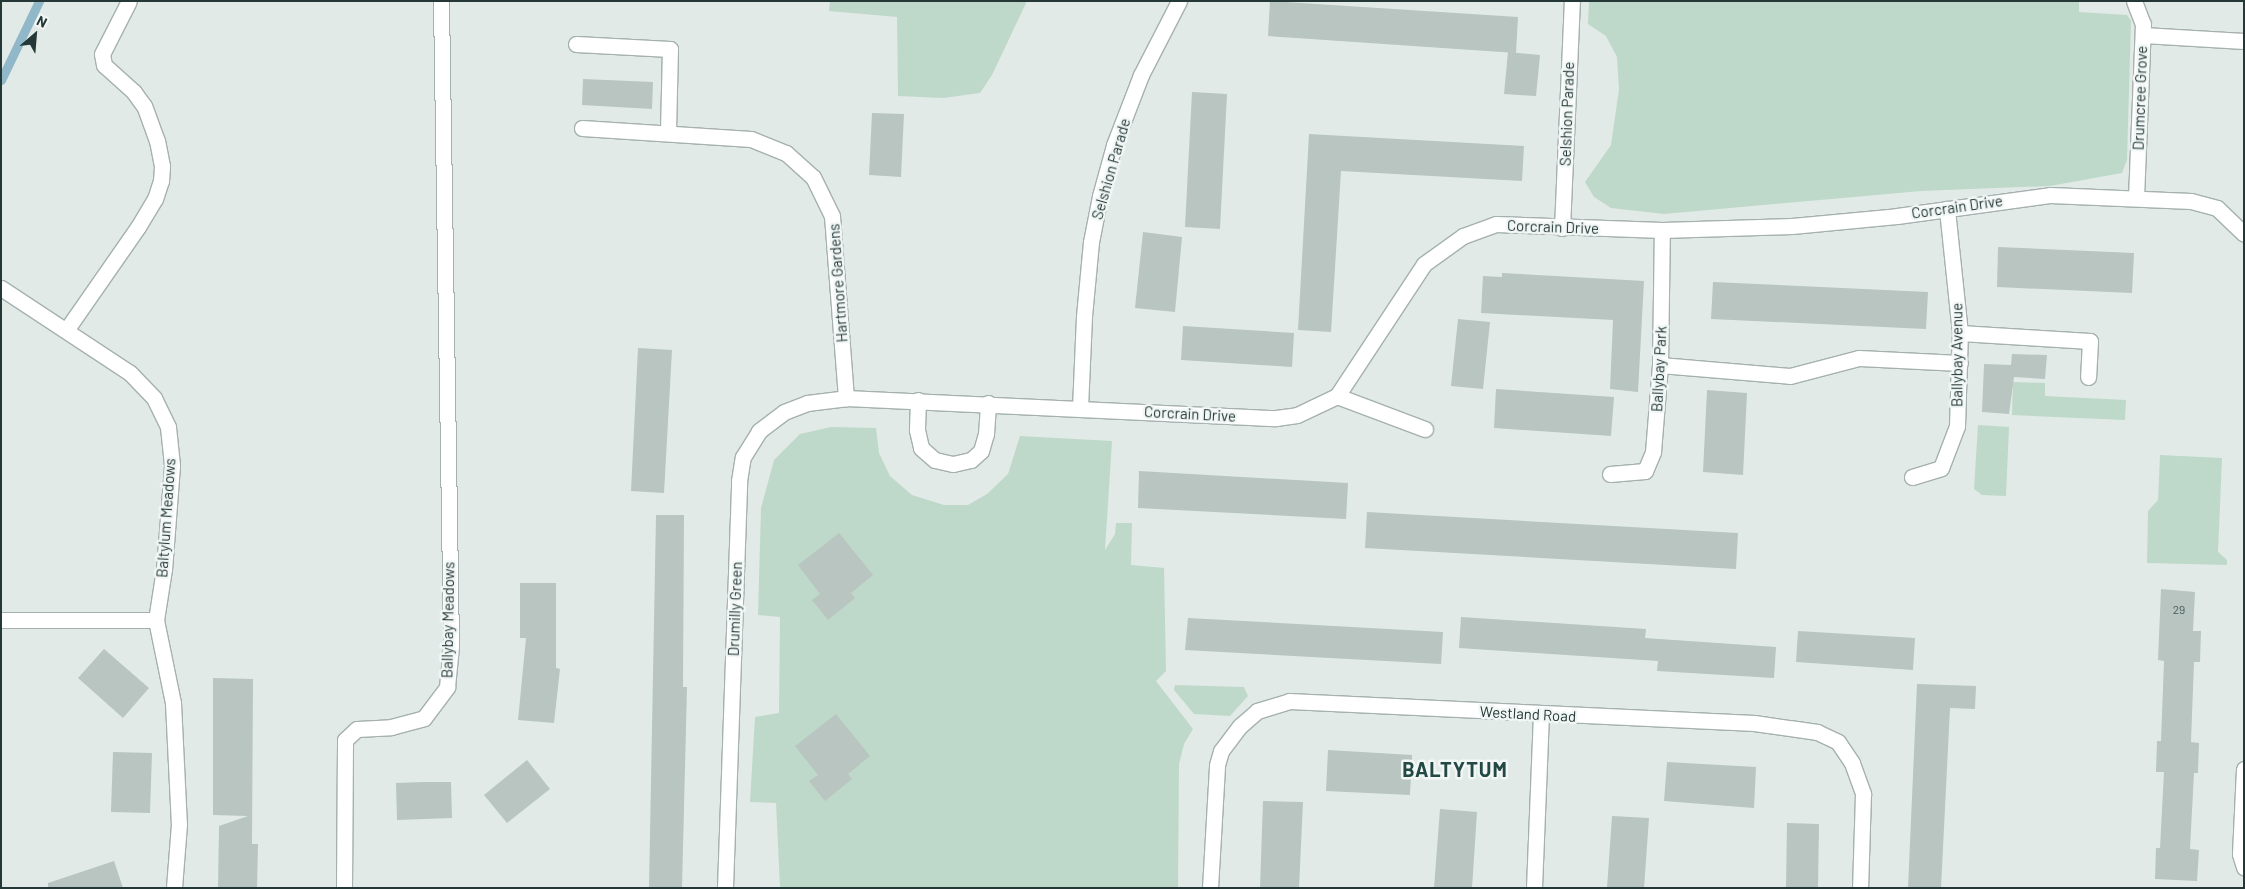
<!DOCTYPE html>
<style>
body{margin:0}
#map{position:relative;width:2245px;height:889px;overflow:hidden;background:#e2eae8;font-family:Barlow,sans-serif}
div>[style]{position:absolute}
.green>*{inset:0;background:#bed9c9}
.stream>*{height:9px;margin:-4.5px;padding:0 4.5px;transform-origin:4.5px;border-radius:4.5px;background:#91b8c9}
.building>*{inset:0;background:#b8c5c1}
.roads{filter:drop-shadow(1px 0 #a5b1af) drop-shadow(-1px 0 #a5b1af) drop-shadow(0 1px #a5b1af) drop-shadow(0 -1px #a5b1af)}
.lane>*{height:15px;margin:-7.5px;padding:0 7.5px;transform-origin:7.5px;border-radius:7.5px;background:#fff}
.street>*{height:15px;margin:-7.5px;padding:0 7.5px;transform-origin:7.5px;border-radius:7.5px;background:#fff}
span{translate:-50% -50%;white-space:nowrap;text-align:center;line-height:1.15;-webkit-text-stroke:5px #f2f7f6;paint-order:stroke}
.number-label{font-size:12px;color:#495c5a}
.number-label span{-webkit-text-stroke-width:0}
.street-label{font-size:15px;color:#243937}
.district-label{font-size:20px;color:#234945;font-weight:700;letter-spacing:1px}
.frame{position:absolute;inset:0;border:2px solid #243937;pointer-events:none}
.north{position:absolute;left:10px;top:10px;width:50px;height:50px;-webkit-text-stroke:4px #f2f7f6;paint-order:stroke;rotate:27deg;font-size:14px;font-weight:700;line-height:20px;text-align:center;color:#243937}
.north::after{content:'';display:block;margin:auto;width:18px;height:22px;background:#243937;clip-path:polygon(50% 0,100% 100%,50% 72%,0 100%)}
</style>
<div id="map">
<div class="green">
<div style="clip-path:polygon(830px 1px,1027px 1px,992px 75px,980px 93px,943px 98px,898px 96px,897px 17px,829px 11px)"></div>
<div style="clip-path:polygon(1589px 1px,2079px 1px,2079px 12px,2127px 15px,2131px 21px,2127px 160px,2122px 173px,2050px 186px,1921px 191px,1664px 214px,1611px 208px,1594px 197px,1585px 182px,1611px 145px,1619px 89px,1617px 57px,1606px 36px,1588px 24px)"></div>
<div style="clip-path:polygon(2013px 382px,2045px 383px,2045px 396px,2126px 400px,2125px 420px,2012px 415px)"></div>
<div style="clip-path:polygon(1978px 425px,2009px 427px,2006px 496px,1982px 495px,1974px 489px)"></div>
<div style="clip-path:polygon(831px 427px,876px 428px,879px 453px,890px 476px,912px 495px,944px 505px,968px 505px,987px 494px,1008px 474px,1020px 436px,1112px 441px,1105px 550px,1115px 534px,1116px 523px,1132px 523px,1131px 565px,1164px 568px,1166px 671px,1156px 681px,1193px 729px,1184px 744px,1179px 764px,1178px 888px,780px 888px,776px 803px,750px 802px,755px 717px,779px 713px,780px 617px,758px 615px,761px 508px,774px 460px,800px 434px)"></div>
<div style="clip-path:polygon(2160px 455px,2222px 458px,2218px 552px,2227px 560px,2227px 565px,2147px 563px,2148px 511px,2158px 500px)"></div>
<div style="clip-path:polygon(1175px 685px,1244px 687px,1248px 696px,1230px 716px,1194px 714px,1174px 690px)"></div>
</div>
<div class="stream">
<div style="left:1px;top:80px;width:88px;rotate:-64.3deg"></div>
</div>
<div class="building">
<div style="clip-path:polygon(1270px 1px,1518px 17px,1516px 53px,1268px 36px)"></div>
<div style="clip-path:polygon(1508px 52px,1540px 55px,1536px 96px,1504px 94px)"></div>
<div style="clip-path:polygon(583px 79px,653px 82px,652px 109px,582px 105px)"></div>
<div style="clip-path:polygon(1192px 92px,1227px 94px,1220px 229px,1185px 227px)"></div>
<div style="clip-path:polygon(872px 113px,904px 114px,901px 177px,869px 175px)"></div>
<div style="clip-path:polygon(1309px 134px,1524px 146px,1522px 181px,1341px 171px,1331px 332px,1298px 330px)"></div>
<div style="clip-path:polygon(1143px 232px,1182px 237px,1175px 312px,1135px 308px)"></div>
<div style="clip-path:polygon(1998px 247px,2134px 253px,2132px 293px,1997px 287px)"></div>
<div style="clip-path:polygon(1502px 273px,1644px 281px,1638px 392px,1610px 389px,1613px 320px,1481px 313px,1483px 276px,1502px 277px)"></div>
<div style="clip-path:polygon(1713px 282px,1928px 292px,1926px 329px,1711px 319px)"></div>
<div style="clip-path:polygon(1458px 319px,1490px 322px,1483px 389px,1451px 386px)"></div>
<div style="clip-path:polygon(1183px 326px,1294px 333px,1292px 367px,1181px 360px)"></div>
<div style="clip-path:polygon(638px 348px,672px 350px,664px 493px,631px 491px)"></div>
<div style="clip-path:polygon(2012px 354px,2047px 355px,2045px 379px,2014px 377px,2009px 414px,1982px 412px,1984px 364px,2011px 365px)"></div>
<div style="clip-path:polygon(1496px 389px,1614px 397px,1611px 436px,1494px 428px)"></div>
<div style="clip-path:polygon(1707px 390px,1747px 393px,1743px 475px,1703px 472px)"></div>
<div style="clip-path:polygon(1139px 471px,1348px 483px,1346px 519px,1138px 508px)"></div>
<div style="clip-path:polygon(1367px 512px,1738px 533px,1736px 569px,1365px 548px)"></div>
<div style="clip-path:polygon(656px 515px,684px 515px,683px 687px,687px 687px,682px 888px,649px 888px)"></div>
<div style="clip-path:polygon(839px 533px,873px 575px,851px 593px,855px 598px,828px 620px,812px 600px,820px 594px,798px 565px)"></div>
<div style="clip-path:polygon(520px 583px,556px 583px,556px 668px,560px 669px,554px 723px,518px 720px,526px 638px,520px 638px)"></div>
<div style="clip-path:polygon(2161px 589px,2195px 592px,2193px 631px,2201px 631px,2200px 662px,2194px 662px,2191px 742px,2199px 743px,2198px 773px,2194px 773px,2190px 849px,2199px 850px,2197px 881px,2155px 879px,2156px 848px,2160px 848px,2164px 772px,2156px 772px,2157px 741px,2161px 741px,2164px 661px,2158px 660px)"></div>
<div style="clip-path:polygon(1461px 617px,1646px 629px,1645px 638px,1776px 647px,1774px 678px,1657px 671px,1658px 661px,1459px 648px)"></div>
<div style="clip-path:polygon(1188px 618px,1443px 632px,1441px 664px,1185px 650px)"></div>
<div style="clip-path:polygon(1798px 631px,1915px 638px,1913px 670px,1796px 662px)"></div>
<div style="clip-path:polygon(104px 649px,149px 688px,123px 718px,78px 678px)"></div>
<div style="clip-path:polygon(213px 678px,253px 679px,252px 844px,258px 844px,257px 888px,218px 888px,219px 826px,248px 816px,213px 815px)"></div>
<div style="clip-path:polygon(1917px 684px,1976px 686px,1975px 709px,1950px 708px,1941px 888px,1908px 888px)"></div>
<div style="clip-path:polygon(836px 714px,870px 756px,848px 774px,852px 779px,825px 801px,809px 781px,818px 775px,795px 746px)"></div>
<div style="clip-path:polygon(1328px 750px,1412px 755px,1410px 795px,1326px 791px)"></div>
<div style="clip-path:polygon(113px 752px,152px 753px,150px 813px,111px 812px)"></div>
<div style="clip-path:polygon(527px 760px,550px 789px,507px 823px,484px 795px)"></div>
<div style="clip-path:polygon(1667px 762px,1756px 767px,1754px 808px,1664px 801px)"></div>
<div style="clip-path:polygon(424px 782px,451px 782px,452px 818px,397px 820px,396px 783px)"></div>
<div style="clip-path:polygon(1263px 801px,1303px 802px,1299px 888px,1260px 888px)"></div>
<div style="clip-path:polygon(1440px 809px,1477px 812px,1472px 888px,1434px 888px)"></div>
<div style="clip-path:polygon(1612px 816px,1649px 818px,1644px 888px,1607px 888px)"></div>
<div style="clip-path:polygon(1787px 823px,1819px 824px,1818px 888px,1786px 888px)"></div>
<div style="clip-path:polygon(114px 861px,123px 888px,48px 888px,48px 883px)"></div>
</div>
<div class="roads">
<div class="lane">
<div style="left:2143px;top:35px;width:101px;rotate:3.4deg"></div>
<div style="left:576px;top:44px;width:94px;rotate:3deg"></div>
<div style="left:670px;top:49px;width:84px;rotate:91.4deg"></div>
<div style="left:1960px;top:333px;width:130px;rotate:3.5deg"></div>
<div style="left:2090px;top:341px;width:36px;rotate:93deg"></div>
<div style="left:1660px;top:365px;width:130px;rotate:4.8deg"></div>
<div style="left:1790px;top:376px;width:71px;rotate:-14.6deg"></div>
<div style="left:1859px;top:358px;width:101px;rotate:2.8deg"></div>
<div style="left:918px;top:400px;width:30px;rotate:92deg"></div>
<div style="left:917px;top:430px;width:18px;rotate:77deg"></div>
<div style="left:921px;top:448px;width:18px;rotate:41deg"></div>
<div style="left:935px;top:460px;width:18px;rotate:13deg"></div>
<div style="left:953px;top:464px;width:18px;rotate:-13deg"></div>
<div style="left:971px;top:460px;width:13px;rotate:-42deg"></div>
<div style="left:981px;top:451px;width:18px;rotate:-74deg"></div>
<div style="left:986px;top:434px;width:31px;rotate:-86deg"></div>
</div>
<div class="street">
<div style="left:2134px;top:1px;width:25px;rotate:69deg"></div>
<div style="left:2143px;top:24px;width:172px;rotate:92.3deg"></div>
<div style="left:582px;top:128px;width:169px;rotate:3.7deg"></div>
<div style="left:751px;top:139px;width:38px;rotate:22deg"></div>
<div style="left:786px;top:153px;width:36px;rotate:42deg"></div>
<div style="left:813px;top:177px;width:43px;rotate:64deg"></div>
<div style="left:832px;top:216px;width:183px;rotate:85.6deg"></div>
<div style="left:1562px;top:228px;width:227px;rotate:-87.5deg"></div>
<div style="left:1px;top:288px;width:154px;rotate:33.4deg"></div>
<div style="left:130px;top:373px;width:35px;rotate:46deg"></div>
<div style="left:154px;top:398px;width:32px;rotate:64deg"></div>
<div style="left:168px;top:427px;width:39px;rotate:84deg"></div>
<div style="left:172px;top:466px;width:103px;rotate:94.4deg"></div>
<div style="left:164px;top:569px;width:52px;rotate:98.9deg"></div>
<div style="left:156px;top:620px;width:85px;rotate:78.4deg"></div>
<div style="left:173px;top:703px;width:121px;rotate:87.2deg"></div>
<div style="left:179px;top:824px;width:64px;rotate:94.5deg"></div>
<div style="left:67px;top:329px;width:124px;rotate:-55.2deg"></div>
<div style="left:138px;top:227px;width:33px;rotate:-59deg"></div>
<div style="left:155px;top:199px;width:19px;rotate:-72deg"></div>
<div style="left:161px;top:181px;width:15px;rotate:-86deg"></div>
<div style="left:162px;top:166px;width:25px;rotate:-101deg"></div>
<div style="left:157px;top:141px;width:37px;rotate:-110deg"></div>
<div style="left:144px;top:106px;width:17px;rotate:-126deg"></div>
<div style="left:134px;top:92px;width:40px;rotate:-138deg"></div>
<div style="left:104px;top:65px;width:11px;rotate:-100deg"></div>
<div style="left:102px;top:54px;width:59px;rotate:-63deg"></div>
<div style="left:1337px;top:396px;width:94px;rotate:20.6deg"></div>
<div style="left:1080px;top:408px;width:92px;rotate:-87.5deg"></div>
<div style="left:1084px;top:316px;width:74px;rotate:-84.6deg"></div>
<div style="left:1091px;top:242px;width:47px;rotate:-78.9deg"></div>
<div style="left:1100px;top:196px;width:53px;rotate:-74.6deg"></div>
<div style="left:1114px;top:145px;width:75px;rotate:-68.9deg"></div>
<div style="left:1141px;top:75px;width:83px;rotate:-62.8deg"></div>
<div style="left:1610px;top:474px;width:35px;rotate:-5deg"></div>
<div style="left:1645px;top:471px;width:21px;rotate:-67deg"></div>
<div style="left:1653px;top:452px;width:87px;rotate:-85.4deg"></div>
<div style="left:1660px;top:365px;width:135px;rotate:-89.2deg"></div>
<div style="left:1912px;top:477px;width:30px;rotate:-17deg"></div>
<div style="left:1941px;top:468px;width:45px;rotate:-69.1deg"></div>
<div style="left:1957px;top:426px;width:93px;rotate:-88.2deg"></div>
<div style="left:1960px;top:333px;width:125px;rotate:-96deg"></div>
<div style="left:1px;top:620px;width:155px"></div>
<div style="left:2244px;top:769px;width:85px;rotate:92.7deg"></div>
<div style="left:2240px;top:854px;width:14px;rotate:73deg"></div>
<div style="left:344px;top:888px;width:148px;rotate:-89.6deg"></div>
<div style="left:345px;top:740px;width:16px;rotate:-43deg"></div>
<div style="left:357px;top:729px;width:34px;rotate:-3deg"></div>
<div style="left:391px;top:727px;width:34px;rotate:-15deg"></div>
<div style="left:424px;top:718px;width:39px;rotate:-53deg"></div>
<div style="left:447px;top:687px;width:41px;rotate:-84.4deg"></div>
<div style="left:451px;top:646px;width:645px;rotate:-90.89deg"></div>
<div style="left:725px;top:888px;width:407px;rotate:-88deg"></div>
<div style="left:739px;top:481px;width:24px;rotate:-81deg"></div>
<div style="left:743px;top:457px;width:31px;rotate:-58deg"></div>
<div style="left:759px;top:431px;width:31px;rotate:-37deg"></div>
<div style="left:784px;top:412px;width:25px;rotate:-21deg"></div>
<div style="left:807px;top:403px;width:39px;rotate:-7deg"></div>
<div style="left:846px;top:398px;width:430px;rotate:2.7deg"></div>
<div style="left:1276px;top:418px;width:21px;rotate:-8deg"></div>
<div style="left:1297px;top:415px;width:44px;rotate:-25.4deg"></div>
<div style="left:1337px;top:396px;width:158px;rotate:-56.6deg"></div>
<div style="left:1424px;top:264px;width:48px;rotate:-35.7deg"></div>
<div style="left:1463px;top:236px;width:35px;rotate:-20deg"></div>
<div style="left:1496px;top:224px;width:166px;rotate:2.1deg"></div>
<div style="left:1662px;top:230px;width:130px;rotate:-1.8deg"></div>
<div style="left:1792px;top:226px;width:105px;rotate:-5.4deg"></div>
<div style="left:1897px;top:216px;width:154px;rotate:-7.8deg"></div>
<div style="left:2050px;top:195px;width:141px;rotate:2.4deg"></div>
<div style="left:2191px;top:201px;width:27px;rotate:15deg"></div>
<div style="left:2217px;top:208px;width:37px;rotate:44deg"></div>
<div style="left:1210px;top:888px;width:123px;rotate:-86.7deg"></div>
<div style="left:1217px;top:765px;width:15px;rotate:-74deg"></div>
<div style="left:1221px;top:751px;width:31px;rotate:-53deg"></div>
<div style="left:1240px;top:726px;width:23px;rotate:-41deg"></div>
<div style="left:1257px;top:711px;width:34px;rotate:-17deg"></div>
<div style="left:1289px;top:701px;width:466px;rotate:2.7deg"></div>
<div style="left:1754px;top:723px;width:64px;rotate:8.1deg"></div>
<div style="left:1817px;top:732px;width:23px;rotate:25deg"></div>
<div style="left:1838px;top:742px;width:25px;rotate:56deg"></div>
<div style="left:1852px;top:763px;width:33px;rotate:70deg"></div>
<div style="left:1863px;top:794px;width:94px;rotate:91.8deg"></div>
<div style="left:1534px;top:888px;width:173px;rotate:-87.7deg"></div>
</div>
</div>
<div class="number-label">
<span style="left:2179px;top:610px">29</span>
</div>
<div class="street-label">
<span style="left:2140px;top:98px;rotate:-88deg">Drumcree Grove</span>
<span style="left:1567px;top:114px;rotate:-88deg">Selshion Parade</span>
<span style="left:1111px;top:169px;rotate:-74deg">Selshion Parade</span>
<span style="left:1957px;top:207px;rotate:-8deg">Corcrain Drive</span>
<span style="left:1553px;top:227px;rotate:2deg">Corcrain Drive</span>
<span style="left:838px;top:283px;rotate:-94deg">Hartmore Gardens</span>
<span style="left:1957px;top:355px;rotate:-90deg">Ballybay Avenue</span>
<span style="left:1659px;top:369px;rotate:-87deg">Ballybay Park</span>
<span style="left:1190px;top:414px;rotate:3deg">Corcrain Drive</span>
<span style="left:166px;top:518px;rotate:-86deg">Baltylum Meadows</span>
<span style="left:735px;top:609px;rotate:-88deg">Drumilly Green</span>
<span style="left:448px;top:620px;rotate:-89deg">Ballybay Meadows</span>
<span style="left:1528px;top:714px;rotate:3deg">Westland Road</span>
</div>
<div class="district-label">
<span style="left:1455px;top:769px">BALTYTUM</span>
</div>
<div class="frame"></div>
<div class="north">N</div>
</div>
